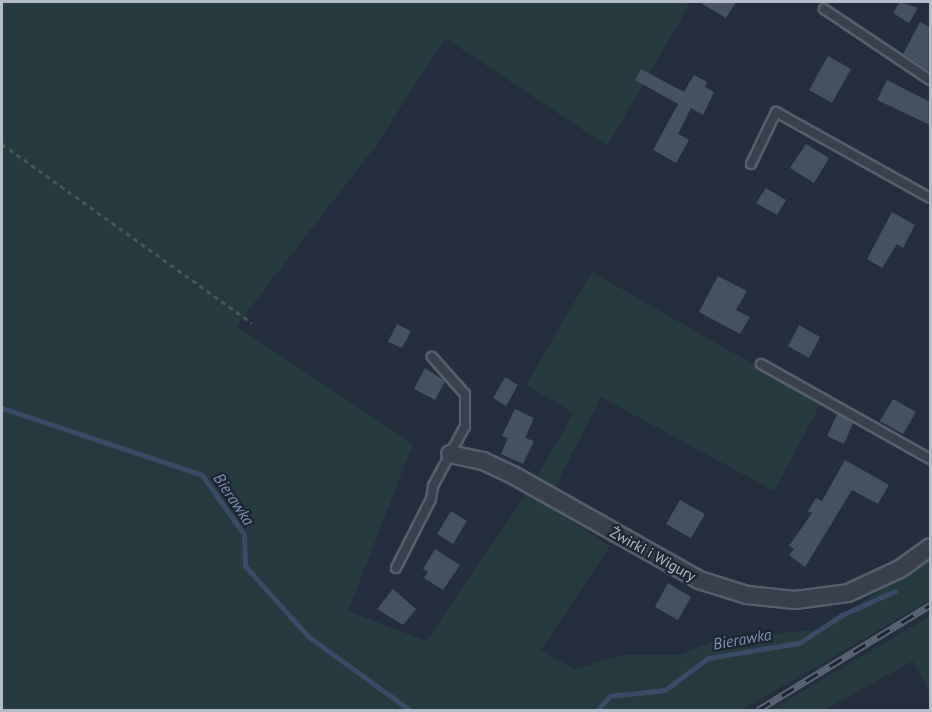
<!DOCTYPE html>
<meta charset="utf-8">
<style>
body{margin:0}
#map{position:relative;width:932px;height:712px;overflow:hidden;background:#242e3e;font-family:"PT Sans",sans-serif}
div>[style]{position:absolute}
.green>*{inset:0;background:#263b3f}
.stream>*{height:5px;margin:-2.5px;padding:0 2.5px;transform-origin:2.5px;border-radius:2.5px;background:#394b67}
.building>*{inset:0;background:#455062}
.path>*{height:3px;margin-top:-1.5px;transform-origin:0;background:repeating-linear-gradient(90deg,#44585c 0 4.5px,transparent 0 9px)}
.roads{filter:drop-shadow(2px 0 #565e6c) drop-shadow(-2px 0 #565e6c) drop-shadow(0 2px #565e6c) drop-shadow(0 -2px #565e6c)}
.service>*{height:8px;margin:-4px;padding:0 4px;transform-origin:4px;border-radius:4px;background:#38404e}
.minor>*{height:16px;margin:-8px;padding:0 8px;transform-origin:8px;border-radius:8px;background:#38404e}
.rail>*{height:7px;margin-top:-3.5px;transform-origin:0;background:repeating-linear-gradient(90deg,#1d2533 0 14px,#5a6475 0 28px);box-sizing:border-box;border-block:2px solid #5a6475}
span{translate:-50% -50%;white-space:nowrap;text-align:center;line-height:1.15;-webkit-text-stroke:4.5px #1d2533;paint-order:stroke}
.street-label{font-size:15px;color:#b4bbc9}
.water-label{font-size:16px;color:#7c90b1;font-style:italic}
.frame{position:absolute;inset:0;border:3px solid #b4bbc9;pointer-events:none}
</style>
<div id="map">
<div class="green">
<div style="clip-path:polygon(2px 2px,691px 2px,607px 146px,445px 38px,375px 147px,236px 326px,413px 444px,348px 611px,426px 641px,527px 493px,610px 546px,541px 650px,574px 669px,622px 655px,679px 655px,722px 638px,823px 629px,930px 555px,930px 600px,742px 710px,2px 710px)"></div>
<div style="clip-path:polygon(592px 272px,821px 403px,774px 491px,601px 397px,554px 489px,535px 479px,574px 413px,526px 385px)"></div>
<div style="clip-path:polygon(930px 616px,930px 693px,913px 661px,824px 710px,770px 710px)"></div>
</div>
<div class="stream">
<div style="left:2px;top:408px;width:211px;rotate:18.5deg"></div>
<div style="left:202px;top:475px;width:72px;rotate:54.6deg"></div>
<div style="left:244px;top:534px;width:32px;rotate:88deg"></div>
<div style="left:245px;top:566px;width:96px;rotate:48deg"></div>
<div style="left:309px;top:637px;width:125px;rotate:35.9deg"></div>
<div style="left:597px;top:710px;width:19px;rotate:-47deg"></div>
<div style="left:610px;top:696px;width:55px;rotate:-6.2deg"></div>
<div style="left:665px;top:690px;width:54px;rotate:-36.7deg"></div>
<div style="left:708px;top:658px;width:92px;rotate:-9.4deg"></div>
<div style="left:799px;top:643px;width:51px;rotate:-33.1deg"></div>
<div style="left:842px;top:615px;width:58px;rotate:-24.4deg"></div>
</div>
<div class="building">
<div style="clip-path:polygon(699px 2px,736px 2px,726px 18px)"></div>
<div style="clip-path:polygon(900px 2px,918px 8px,909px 23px,893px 13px)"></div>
<div style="clip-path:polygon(920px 22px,930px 27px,930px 71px,903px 54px)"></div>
<div style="clip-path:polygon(828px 56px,851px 69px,832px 103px,809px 90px)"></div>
<div style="clip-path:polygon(641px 69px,684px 92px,694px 75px,707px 82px,705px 87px,714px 92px,703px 115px,691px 108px,678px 134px,689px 140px,676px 163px,653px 150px,678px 104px,635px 80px)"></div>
<div style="clip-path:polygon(887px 80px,930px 102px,930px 125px,877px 100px)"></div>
<div style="clip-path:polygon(806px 144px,829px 158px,814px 183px,790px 168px)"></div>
<div style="clip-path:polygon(766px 188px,786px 200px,777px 215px,756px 203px)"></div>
<div style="clip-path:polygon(892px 212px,915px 225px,903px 248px,897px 244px,882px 268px,867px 259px)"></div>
<div style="clip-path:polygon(718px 276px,747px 291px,736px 310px,750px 317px,740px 334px,699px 312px)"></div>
<div style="clip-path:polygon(397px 324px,411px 331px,402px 348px,388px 342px)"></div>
<div style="clip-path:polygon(799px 325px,820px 337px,809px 358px,788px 346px)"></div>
<div style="clip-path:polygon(425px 368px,445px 381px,435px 400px,414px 389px)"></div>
<div style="clip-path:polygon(505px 377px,518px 385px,506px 406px,493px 398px)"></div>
<div style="clip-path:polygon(893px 399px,916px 412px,903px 434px,880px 421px)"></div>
<div style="clip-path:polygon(515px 409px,534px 418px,525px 438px,534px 441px,523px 464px,501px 454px,508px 438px,502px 436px)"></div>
<div style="clip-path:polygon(837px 414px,853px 423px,844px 444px,827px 436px)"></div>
<div style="clip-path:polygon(845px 460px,889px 485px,878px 504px,852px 490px,805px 567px,789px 555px,794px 549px,789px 546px,812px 513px,808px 511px,816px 498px,822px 501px)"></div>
<div style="clip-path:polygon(680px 500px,705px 514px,691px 538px,666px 524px)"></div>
<div style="clip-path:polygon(451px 511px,467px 521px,453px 544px,437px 534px)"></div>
<div style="clip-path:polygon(435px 549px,460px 565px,443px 590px,424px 578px,428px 572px,423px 569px)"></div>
<div style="clip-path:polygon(668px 583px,691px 597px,678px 620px,655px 607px)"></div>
<div style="clip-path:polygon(393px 589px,416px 609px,403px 625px,377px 609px)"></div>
</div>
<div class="path">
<div style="left:2px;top:144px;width:307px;rotate:35.6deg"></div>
</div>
<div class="roads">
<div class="service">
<div style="left:824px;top:9px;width:128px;rotate:33.8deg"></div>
<div style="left:751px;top:164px;width:58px;rotate:-64.3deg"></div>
<div style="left:776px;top:112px;width:176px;rotate:29.2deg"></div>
<div style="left:761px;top:364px;width:194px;rotate:29.3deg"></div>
<div style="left:396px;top:568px;width:77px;rotate:-63.1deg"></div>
<div style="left:431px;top:499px;width:13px;rotate:-81deg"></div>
<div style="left:433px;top:486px;width:68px;rotate:-61.9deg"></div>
<div style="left:465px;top:426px;width:32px;rotate:-90deg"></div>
<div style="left:465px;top:394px;width:50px;rotate:-131.7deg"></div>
</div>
<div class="minor">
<div style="left:450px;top:454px;width:34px;rotate:12deg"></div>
<div style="left:483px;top:461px;width:33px;rotate:25deg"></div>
<div style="left:513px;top:475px;width:214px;rotate:29.4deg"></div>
<div style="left:699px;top:580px;width:50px;rotate:17.4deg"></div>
<div style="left:747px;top:595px;width:48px;rotate:5.9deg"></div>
<div style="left:795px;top:600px;width:53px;rotate:-7.5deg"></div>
<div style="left:848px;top:593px;width:57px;rotate:-24.8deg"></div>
<div style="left:900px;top:569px;width:37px;rotate:-36deg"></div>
</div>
</div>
<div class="rail">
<div style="left:758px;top:710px;width:202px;rotate:-31.4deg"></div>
</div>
<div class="street-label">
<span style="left:653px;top:554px;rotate:29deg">Żwirki i Wigury</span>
</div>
<div class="water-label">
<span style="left:234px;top:499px;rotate:56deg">Bierawka</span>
<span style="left:742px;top:639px;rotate:-10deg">Bierawka</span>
</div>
<div class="frame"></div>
</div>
